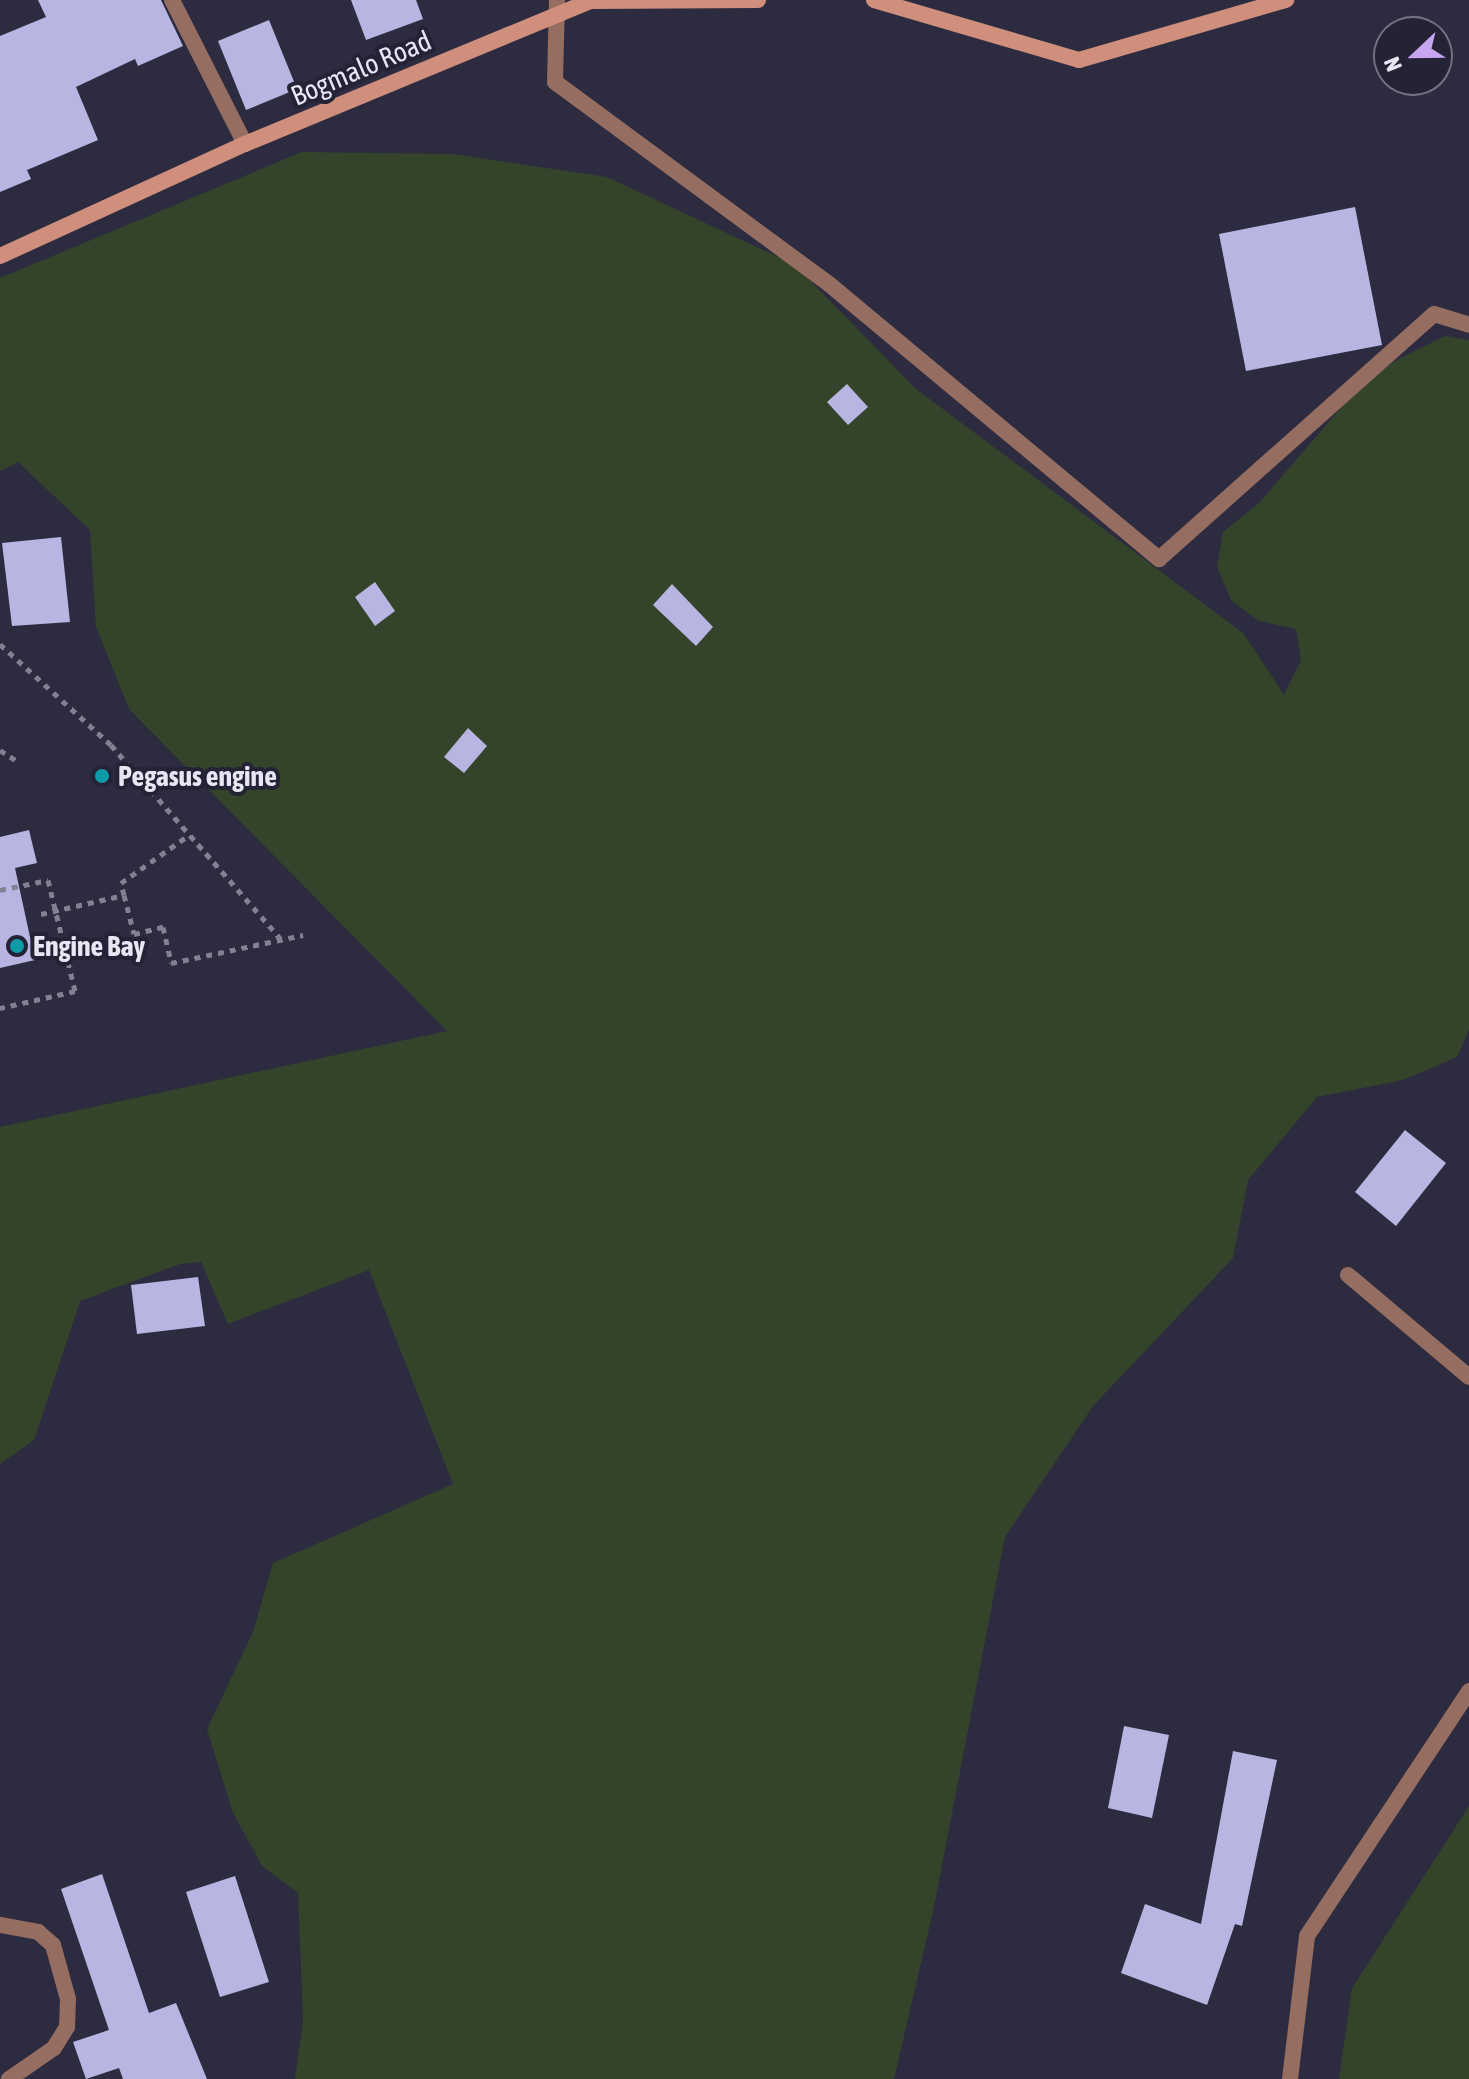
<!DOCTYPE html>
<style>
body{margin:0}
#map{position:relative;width:1469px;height:2079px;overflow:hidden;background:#2d2b3f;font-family:"Asap Condensed",sans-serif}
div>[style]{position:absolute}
.green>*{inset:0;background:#34442b}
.building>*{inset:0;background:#b9b5e2}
.path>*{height:5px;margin-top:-2.5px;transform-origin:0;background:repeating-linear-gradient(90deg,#828192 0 6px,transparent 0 12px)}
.lane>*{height:16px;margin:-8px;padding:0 8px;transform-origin:8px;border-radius:8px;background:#966d61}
.street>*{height:16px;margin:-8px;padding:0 8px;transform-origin:8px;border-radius:8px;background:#966d61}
.secondary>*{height:16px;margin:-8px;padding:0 8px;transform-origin:8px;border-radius:8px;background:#d08f7d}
.dots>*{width:22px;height:22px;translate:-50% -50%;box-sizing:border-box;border:4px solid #242235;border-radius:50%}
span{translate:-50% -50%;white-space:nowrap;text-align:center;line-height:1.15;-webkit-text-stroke:8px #242235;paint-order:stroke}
.street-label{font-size:28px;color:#e7e7f4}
.poi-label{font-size:28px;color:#e7e7f4;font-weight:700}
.left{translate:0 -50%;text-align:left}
.north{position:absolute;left:1373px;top:16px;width:80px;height:80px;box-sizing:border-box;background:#242235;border:2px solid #727181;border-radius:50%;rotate:248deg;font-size:22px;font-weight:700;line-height:32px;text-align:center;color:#e7e7f4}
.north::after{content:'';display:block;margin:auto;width:28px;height:36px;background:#c6a6f0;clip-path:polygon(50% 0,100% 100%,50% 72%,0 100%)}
</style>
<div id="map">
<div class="green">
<div style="clip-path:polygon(302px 152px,453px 154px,607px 177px,795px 265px,916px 389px,1243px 633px,1284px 695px,1301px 660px,1296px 629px,1259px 621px,1231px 600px,1217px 567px,1223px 532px,1260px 502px,1351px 396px,1393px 362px,1445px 336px,1469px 340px,1469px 1030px,1457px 1057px,1403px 1080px,1317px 1097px,1248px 1180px,1233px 1258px,1093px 1406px,1005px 1537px,934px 1907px,894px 2079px,295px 2079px,303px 2020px,298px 1893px,262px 1866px,233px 1813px,207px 1729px,253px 1632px,273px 1563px,453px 1484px,369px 1270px,228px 1324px,201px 1262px,180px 1264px,80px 1301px,34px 1440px,0 1464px,0 1127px,447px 1031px,129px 709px,96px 627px,90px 530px,18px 462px,0 471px,0 278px)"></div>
<div style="clip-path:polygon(1469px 1806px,1469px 2079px,1339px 2079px,1352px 1988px)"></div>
</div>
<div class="building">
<div style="clip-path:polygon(38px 0,161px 0,183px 46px,138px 66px,135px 59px,76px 87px,98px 140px,27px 170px,31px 179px,0 192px,0 36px,46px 17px)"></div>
<div style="clip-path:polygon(351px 0,416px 0,423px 19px,366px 40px)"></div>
<div style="clip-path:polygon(269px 20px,297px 89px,246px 110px,218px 41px)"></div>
<div style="clip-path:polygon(1355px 207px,1382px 345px,1246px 371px,1219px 234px)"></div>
<div style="clip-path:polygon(847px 384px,868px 407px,848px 425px,827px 402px)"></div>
<div style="clip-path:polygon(61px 537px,70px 622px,12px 626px,2px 543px)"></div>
<div style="clip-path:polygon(375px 582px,395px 611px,375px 626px,355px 597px)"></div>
<div style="clip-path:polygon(672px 584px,713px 627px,696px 646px,653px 605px)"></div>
<div style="clip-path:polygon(468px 728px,487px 746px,464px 773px,444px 757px)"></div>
<div style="clip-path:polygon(29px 830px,37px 863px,15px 868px,35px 960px,0 968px,0 837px)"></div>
<div style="clip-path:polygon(1405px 1130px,1446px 1163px,1396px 1226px,1355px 1192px)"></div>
<div style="clip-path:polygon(198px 1277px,205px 1326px,137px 1334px,131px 1285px)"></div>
<div style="clip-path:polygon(1124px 1726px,1169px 1735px,1152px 1818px,1108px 1808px)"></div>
<div style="clip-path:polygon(1233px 1751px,1277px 1760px,1242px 1926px,1235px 1924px,1207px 2005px,1121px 1973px,1145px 1904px,1201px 1924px)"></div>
<div style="clip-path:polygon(102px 1874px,149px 2013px,176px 2003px,207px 2079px,123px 2079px,119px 2068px,86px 2079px,73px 2042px,109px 2030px,61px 1889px)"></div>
<div style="clip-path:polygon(235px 1876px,269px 1982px,220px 1997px,186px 1892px)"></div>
</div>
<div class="path">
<div style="left:0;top:644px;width:150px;rotate:42.3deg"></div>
<div style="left:111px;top:745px;width:259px;rotate:48.8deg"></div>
<div style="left:0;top:750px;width:20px;rotate:33deg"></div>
<div style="left:0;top:890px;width:49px;rotate:-11.8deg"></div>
<div style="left:48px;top:880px;width:114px;rotate:76.3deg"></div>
<div style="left:75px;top:991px;width:77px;rotate:167.2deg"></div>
<div style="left:124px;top:895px;width:12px;rotate:-104deg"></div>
<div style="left:121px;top:883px;width:83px;rotate:-35.2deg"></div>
<div style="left:41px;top:914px;width:85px;rotate:-12.9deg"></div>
<div style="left:124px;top:895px;width:40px;rotate:75.6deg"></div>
<div style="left:134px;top:934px;width:30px;rotate:-14deg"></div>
<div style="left:163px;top:927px;width:37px;rotate:77deg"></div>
<div style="left:171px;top:963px;width:135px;rotate:-12deg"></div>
</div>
<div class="lane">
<div style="left:0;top:1925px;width:39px;rotate:10deg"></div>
<div style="left:38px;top:1932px;width:20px;rotate:41deg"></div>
<div style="left:53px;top:1945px;width:56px;rotate:74.5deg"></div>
<div style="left:68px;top:1999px;width:28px;rotate:92deg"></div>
<div style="left:67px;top:2027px;width:25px;rotate:122deg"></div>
<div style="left:54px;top:2048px;width:55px;rotate:145.4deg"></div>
</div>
<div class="street">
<div style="left:172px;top:0;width:161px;rotate:63.1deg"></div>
<div style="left:557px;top:0;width:82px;rotate:91.4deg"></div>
<div style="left:555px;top:82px;width:340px;rotate:36.4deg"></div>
<div style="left:829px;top:284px;width:430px;rotate:39.8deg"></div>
<div style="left:1159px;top:559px;width:368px;rotate:-41.7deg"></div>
<div style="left:1434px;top:314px;width:37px;rotate:17deg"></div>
<div style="left:1348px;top:1275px;width:158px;rotate:40.1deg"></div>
<div style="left:1290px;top:2079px;width:144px;rotate:-83.2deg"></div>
<div style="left:1307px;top:1936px;width:294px;rotate:-56.5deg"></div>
</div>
<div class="secondary">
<div style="left:874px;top:0;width:214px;rotate:16.3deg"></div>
<div style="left:1079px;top:60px;width:216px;rotate:-16.2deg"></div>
<div style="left:0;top:256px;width:269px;rotate:-24.6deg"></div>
<div style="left:245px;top:144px;width:373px;rotate:-22.5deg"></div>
<div style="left:590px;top:1px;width:168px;rotate:-0.3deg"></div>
</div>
<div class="dots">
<div style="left:102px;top:776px;background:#0f9aa8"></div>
<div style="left:17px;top:946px;background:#0f9aa8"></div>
</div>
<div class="street-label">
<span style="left:361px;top:68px;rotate:-23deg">Bogmalo Road</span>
</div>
<div class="poi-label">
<span class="left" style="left:118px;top:776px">Pegasus engine</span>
<span class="left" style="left:33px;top:946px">Engine Bay</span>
</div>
<div class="north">N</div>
</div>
